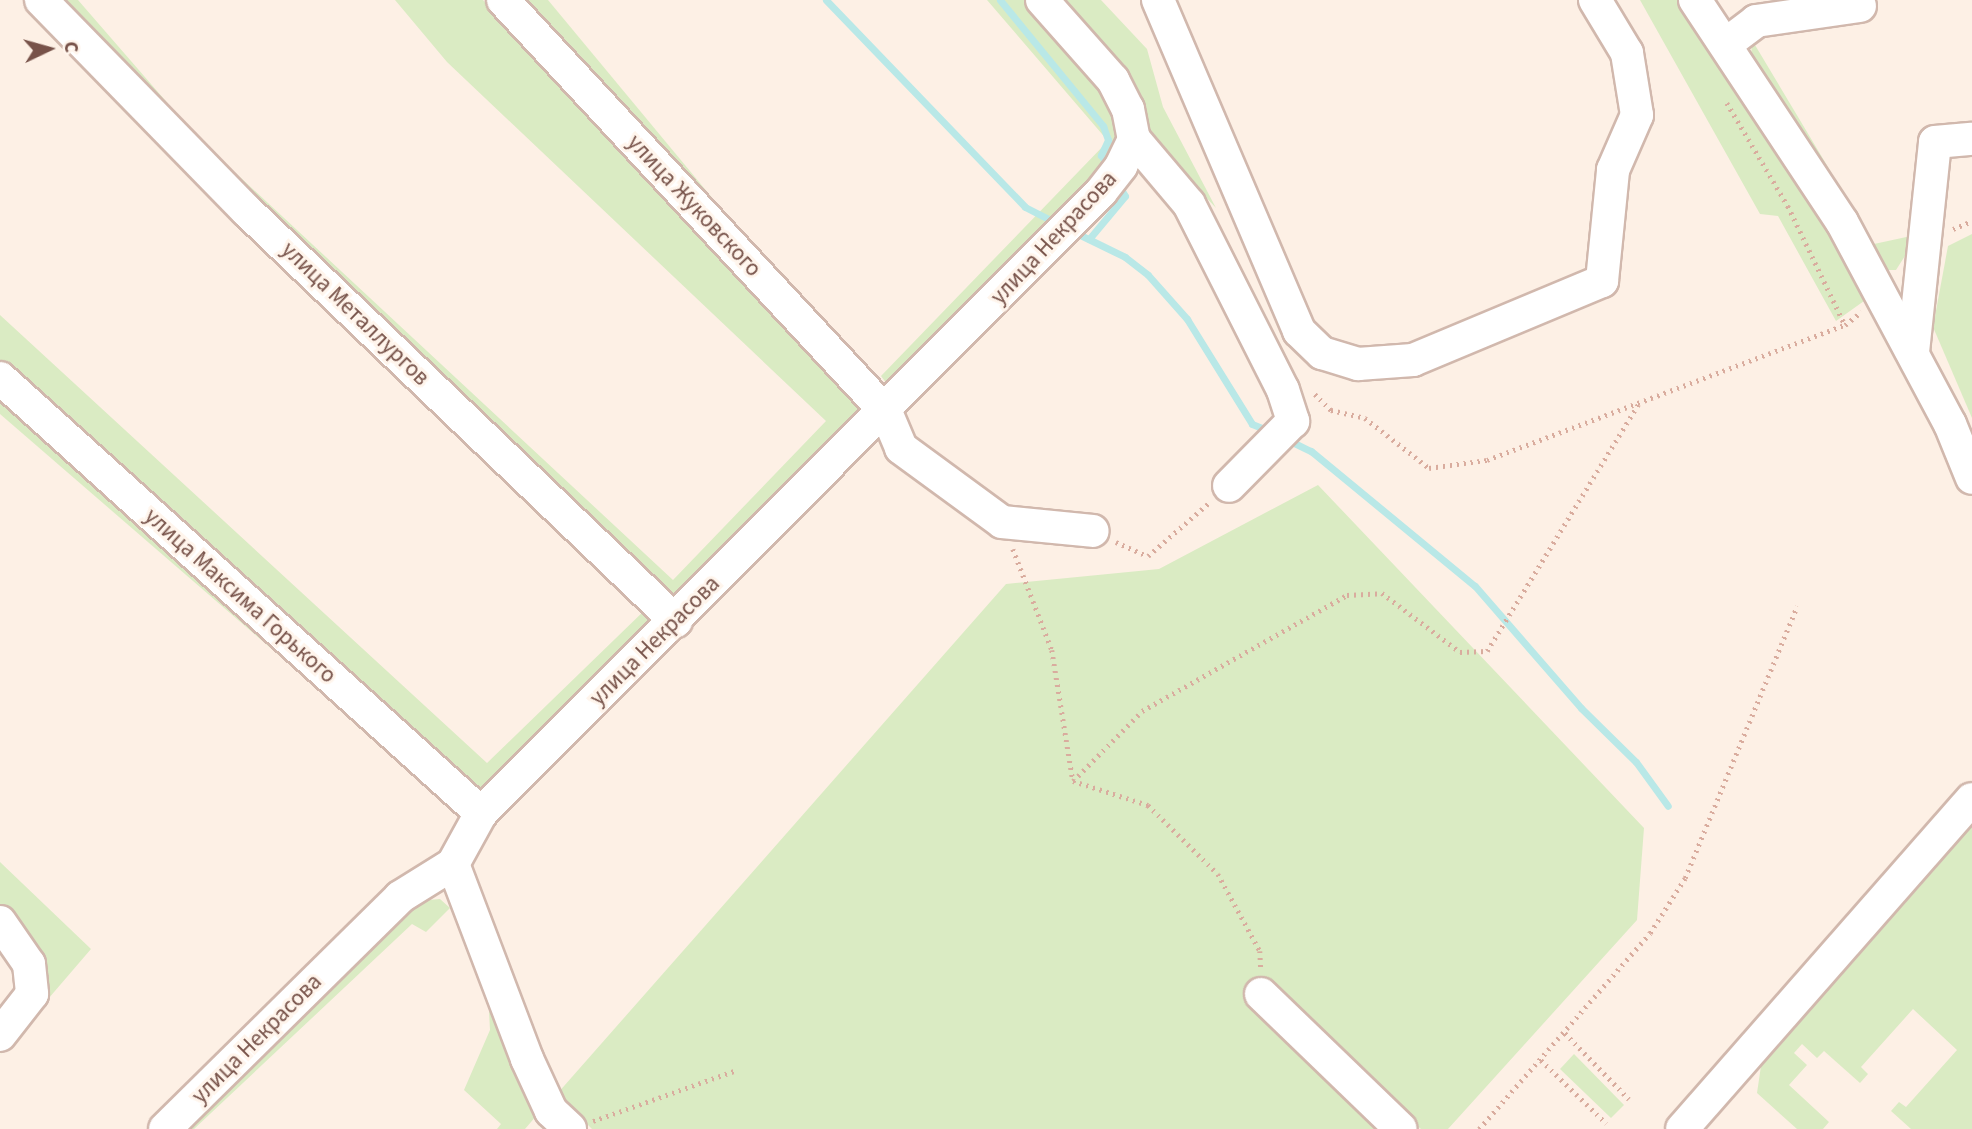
<!DOCTYPE html>
<meta charset="utf-8">
<style>
body{margin:0}
#map{position:relative;width:1972px;height:1129px;overflow:hidden;background:#fdf0e5;font-family:"Source Sans 3",sans-serif}
div>[style]{position:absolute}
.green>*{inset:0;background:#daebc3}
.stream>*{height:7px;margin:-3.5px;padding:0 3.5px;transform-origin:3.5px;border-radius:3.5px;background:#b9e8e7}
.path>*{height:4.5px;margin-top:-2.25px;transform-origin:0;background:repeating-linear-gradient(90deg,#d9ac9e 0 2px,transparent 0 7px)}
.roads{filter:drop-shadow(2px 0 #d1b8ad) drop-shadow(-2px 0 #d1b8ad) drop-shadow(0 2px #d1b8ad) drop-shadow(0 -2px #d1b8ad)}
.minor>*{height:32px;margin:-16px;padding:0 16px;transform-origin:16px;border-radius:16px;background:#fff}
span{translate:-50% -50%;white-space:nowrap;text-align:center;line-height:1.15;-webkit-text-stroke:6px #fff5ec;paint-order:stroke}
.street-label{font-size:23px;color:#775249}
.north{position:absolute;left:14px;top:14px;width:70px;height:70px;-webkit-text-stroke:5px #fff5ec;paint-order:stroke;rotate:85deg;font-size:19px;font-weight:700;line-height:28px;text-align:center;color:#775249}
.north::after{content:'';display:block;margin:auto;width:24px;height:32px;background:#775249;clip-path:polygon(50% 0,100% 100%,50% 72%,0 100%)}
</style>
<div id="map">
<div class="green">
<div style="clip-path:polygon(62px 0,78px 0,197px 137px,673px 580px,826px 421px,447px 62px,395px 0,483px 0,867px 407px,675px 602px,262px 206px)"></div>
<div style="clip-path:polygon(524px 0,548px 0,792px 294px)"></div>
<div style="clip-path:polygon(987px 0,1029px 0,1105px 85px,1122px 140px,1112px 162px,890px 388px,881px 376px,1108px 141px)"></div>
<div style="clip-path:polygon(1055px 0,1101px 0,1147px 49px,1163px 107px,1216px 208px,1143px 130px)"></div>
<div style="clip-path:polygon(1640px 0,1684px 0,1871px 296px,1836px 321px,1778px 216px,1760px 214px)"></div>
<div style="clip-path:polygon(1752px 40px,1874px 244px,1911px 236px,1910px 248px,1896px 270px,1885px 270px,1751px 59px)"></div>
<div style="clip-path:polygon(1972px 234px,1972px 418px,1933px 327px,1948px 246px)"></div>
<div style="clip-path:polygon(0 315px,487px 763px,648px 607px,659px 617px,478px 799px,0 361px)"></div>
<div style="clip-path:polygon(0 392px,453px 806px,0 414px)"></div>
<div style="clip-path:polygon(1318px 485px,1644px 828px,1637px 920px,1448px 1129px,1421px 1129px,1407px 1117px,1330px 1082px,1375px 1129px,592px 1129px,557px 1094px,1006px 584px,1159px 569px)"></div>
<div style="clip-path:polygon(1972px 815px,1972px 1129px,1911px 1129px,1891px 1111px,1899px 1102px,1906px 1107px,1957px 1050px,1913px 1009px,1861px 1067px,1868px 1074px,1860px 1083px,1824px 1051px,1817px 1058px,1802px 1044px,1794px 1053px,1807px 1065px,1789px 1085px,1829px 1122px,1823px 1129px,1797px 1129px,1757px 1093px,1762px 1059px)"></div>
<div style="clip-path:polygon(0 862px,91px 949px,0 1055px,39px 996px,12px 919px,0 907px)"></div>
<div style="clip-path:polygon(440px 899px,450px 908px,426px 932px,412px 924px,194px 1129px,177px 1129px,417px 901px)"></div>
<div style="clip-path:polygon(488px 992px,518px 1077px,537px 1115px,525px 1129px,497px 1129px,501px 1124px,464px 1090px,490px 1030px)"></div>
<div style="clip-path:polygon(1574px 1054px,1624px 1105px,1611px 1118px,1560px 1069px)"></div>
</div>
<div class="stream">
<div style="left:826px;top:0;width:287px;rotate:46.1deg"></div>
<div style="left:1025px;top:207px;width:37px;rotate:27deg"></div>
<div style="left:1000px;top:0;width:163px;rotate:50.7deg"></div>
<div style="left:1103px;top:126px;width:15px;rotate:70deg"></div>
<div style="left:1108px;top:140px;width:17px;rotate:115deg"></div>
<div style="left:1101px;top:155px;width:15px;rotate:58deg"></div>
<div style="left:1072px;top:231px;width:59px;rotate:26.1deg"></div>
<div style="left:1125px;top:257px;width:29px;rotate:38deg"></div>
<div style="left:1148px;top:275px;width:59px;rotate:48.4deg"></div>
<div style="left:1187px;top:319px;width:123px;rotate:58.2deg"></div>
<div style="left:1252px;top:424px;width:18px;rotate:22deg"></div>
<div style="left:1089px;top:239px;width:56px;rotate:-50.1deg"></div>
<div style="left:1125px;top:196px;width:14px;rotate:-120deg"></div>
<div style="left:1286px;top:439px;width:28px;rotate:26deg"></div>
<div style="left:1311px;top:451px;width:212px;rotate:39.5deg"></div>
<div style="left:1475px;top:586px;width:162px;rotate:49deg"></div>
<div style="left:1581px;top:708px;width:77px;rotate:44.5deg"></div>
<div style="left:1636px;top:762px;width:54px;rotate:54deg"></div>
</div>
<div class="path">
<div style="left:1727px;top:103px;width:120px;rotate:59.4deg"></div>
<div style="left:1788px;top:206px;width:132px;rotate:64.4deg"></div>
<div style="left:1953px;top:229px;width:21px;rotate:-23deg"></div>
<div style="left:1315px;top:394px;width:23px;rotate:45deg"></div>
<div style="left:1331px;top:410px;width:35px;rotate:13deg"></div>
<div style="left:1365px;top:418px;width:81px;rotate:38deg"></div>
<div style="left:1429px;top:468px;width:59px;rotate:-7.9deg"></div>
<div style="left:1487px;top:460px;width:383px;rotate:-20.7deg"></div>
<div style="left:1845px;top:325px;width:21px;rotate:-39deg"></div>
<div style="left:1116px;top:542px;width:35px;rotate:24deg"></div>
<div style="left:1148px;top:556px;width:82px;rotate:-41.1deg"></div>
<div style="left:1013px;top:549px;width:108px;rotate:68.9deg"></div>
<div style="left:1052px;top:650px;width:133px;rotate:80.9deg"></div>
<div style="left:1073px;top:781px;width:79px;rotate:17.7deg"></div>
<div style="left:1148px;top:805px;width:98px;rotate:44.6deg"></div>
<div style="left:1218px;top:874px;width:88px;rotate:61.4deg"></div>
<div style="left:1260px;top:951px;width:17px;rotate:87deg"></div>
<div style="left:1073px;top:781px;width:98px;rotate:-45.4deg"></div>
<div style="left:1142px;top:711px;width:236px;rotate:-29.5deg"></div>
<div style="left:1347px;top:595px;width:35px;rotate:-3deg"></div>
<div style="left:1382px;top:593px;width:98px;rotate:37.1deg"></div>
<div style="left:1460px;top:652px;width:27px;rotate:-2deg"></div>
<div style="left:1487px;top:651px;width:291px;rotate:-58.5deg"></div>
<div style="left:1565px;top:1033px;width:92px;rotate:45.9deg"></div>
<div style="left:1541px;top:1060px;width:91px;rotate:44.1deg"></div>
<div style="left:593px;top:1121px;width:150px;rotate:-19.5deg"></div>
<div style="left:1479px;top:1129px;width:260px;rotate:-48.9deg"></div>
<div style="left:1650px;top:933px;width:65px;rotate:-57.5deg"></div>
<div style="left:1685px;top:878px;width:294px;rotate:-67.6deg"></div>
</div>
<div class="roads">
<div class="minor">
<div style="left:41px;top:0;width:293px;rotate:45.7deg"></div>
<div style="left:246px;top:210px;width:595px;rotate:43.71deg"></div>
<div style="left:503px;top:0;width:563px;rotate:47.09deg"></div>
<div style="left:886px;top:412px;width:39px;rotate:67deg"></div>
<div style="left:901px;top:448px;width:125px;rotate:36.2deg"></div>
<div style="left:1002px;top:522px;width:91px;rotate:5.6deg"></div>
<div style="left:1042px;top:0;width:107px;rotate:48.4deg"></div>
<div style="left:1113px;top:80px;width:33px;rotate:63deg"></div>
<div style="left:1128px;top:109px;width:31px;rotate:79deg"></div>
<div style="left:1134px;top:139px;width:85px;rotate:49.8deg"></div>
<div style="left:1189px;top:204px;width:208px;rotate:63.2deg"></div>
<div style="left:1283px;top:390px;width:33px;rotate:72deg"></div>
<div style="left:1293px;top:421px;width:91px;rotate:134.6deg"></div>
<div style="left:1158px;top:0;width:360px;rotate:66.9deg"></div>
<div style="left:1299px;top:331px;width:32px;rotate:44deg"></div>
<div style="left:1322px;top:353px;width:38px;rotate:17deg"></div>
<div style="left:1358px;top:364px;width:55px;rotate:-4.2deg"></div>
<div style="left:1413px;top:360px;width:205px;rotate:-22.7deg"></div>
<div style="left:1602px;top:281px;width:112px;rotate:-84.3deg"></div>
<div style="left:1613px;top:170px;width:60px;rotate:-66.4deg"></div>
<div style="left:1637px;top:115px;width:63px;rotate:-99.2deg"></div>
<div style="left:1627px;top:53px;width:62px;rotate:-121.1deg"></div>
<div style="left:1695px;top:0;width:266px;rotate:56.5deg"></div>
<div style="left:1842px;top:222px;width:229px;rotate:61.9deg"></div>
<div style="left:1950px;top:424px;width:58px;rotate:67.8deg"></div>
<div style="left:1726px;top:44px;width:38px;rotate:-37deg"></div>
<div style="left:1756px;top:21px;width:105px;rotate:-8.2deg"></div>
<div style="left:1913px;top:352px;width:211px;rotate:-84deg"></div>
<div style="left:1935px;top:142px;width:37px;rotate:-5deg"></div>
<div style="left:0;top:378px;width:649px;rotate:42.13deg"></div>
<div style="left:453px;top:864px;width:209px;rotate:69.2deg"></div>
<div style="left:527px;top:1059px;width:57px;rotate:65.2deg"></div>
<div style="left:551px;top:1111px;width:26px;rotate:43deg"></div>
<div style="left:0;top:922px;width:51px;rotate:55.4deg"></div>
<div style="left:29px;top:964px;width:30px;rotate:84deg"></div>
<div style="left:32px;top:994px;width:52px;rotate:128deg"></div>
<div style="left:1261px;top:994px;width:194px;rotate:44deg"></div>
<div style="left:165px;top:1129px;width:330px;rotate:-44.6deg"></div>
<div style="left:400px;top:897px;width:62px;rotate:-31.9deg"></div>
<div style="left:453px;top:864px;width:58px;rotate:-61.2deg"></div>
<div style="left:481px;top:813px;width:878px;rotate:-45.05deg"></div>
<div style="left:1101px;top:192px;width:33px;rotate:-52deg"></div>
<div style="left:1121px;top:166px;width:30px;rotate:-64deg"></div>
<div style="left:1682px;top:1129px;width:439px;rotate:-48.7deg"></div>
</div>
</div>
<div class="street-label">
<span style="left:694px;top:206px;rotate:47deg">улица Жуковского</span>
<span style="left:1054px;top:238px;rotate:-47deg">улица Некрасова</span>
<span style="left:355px;top:314px;rotate:44deg">улица Металлургов</span>
<span style="left:240px;top:596px;rotate:42deg">улица Максима Горького</span>
<span style="left:655px;top:641px;rotate:-45deg">улица Некрасова</span>
<span style="left:257px;top:1039px;rotate:-45deg">улица Некрасова</span>
</div>
<div class="north">С</div>
</div>
